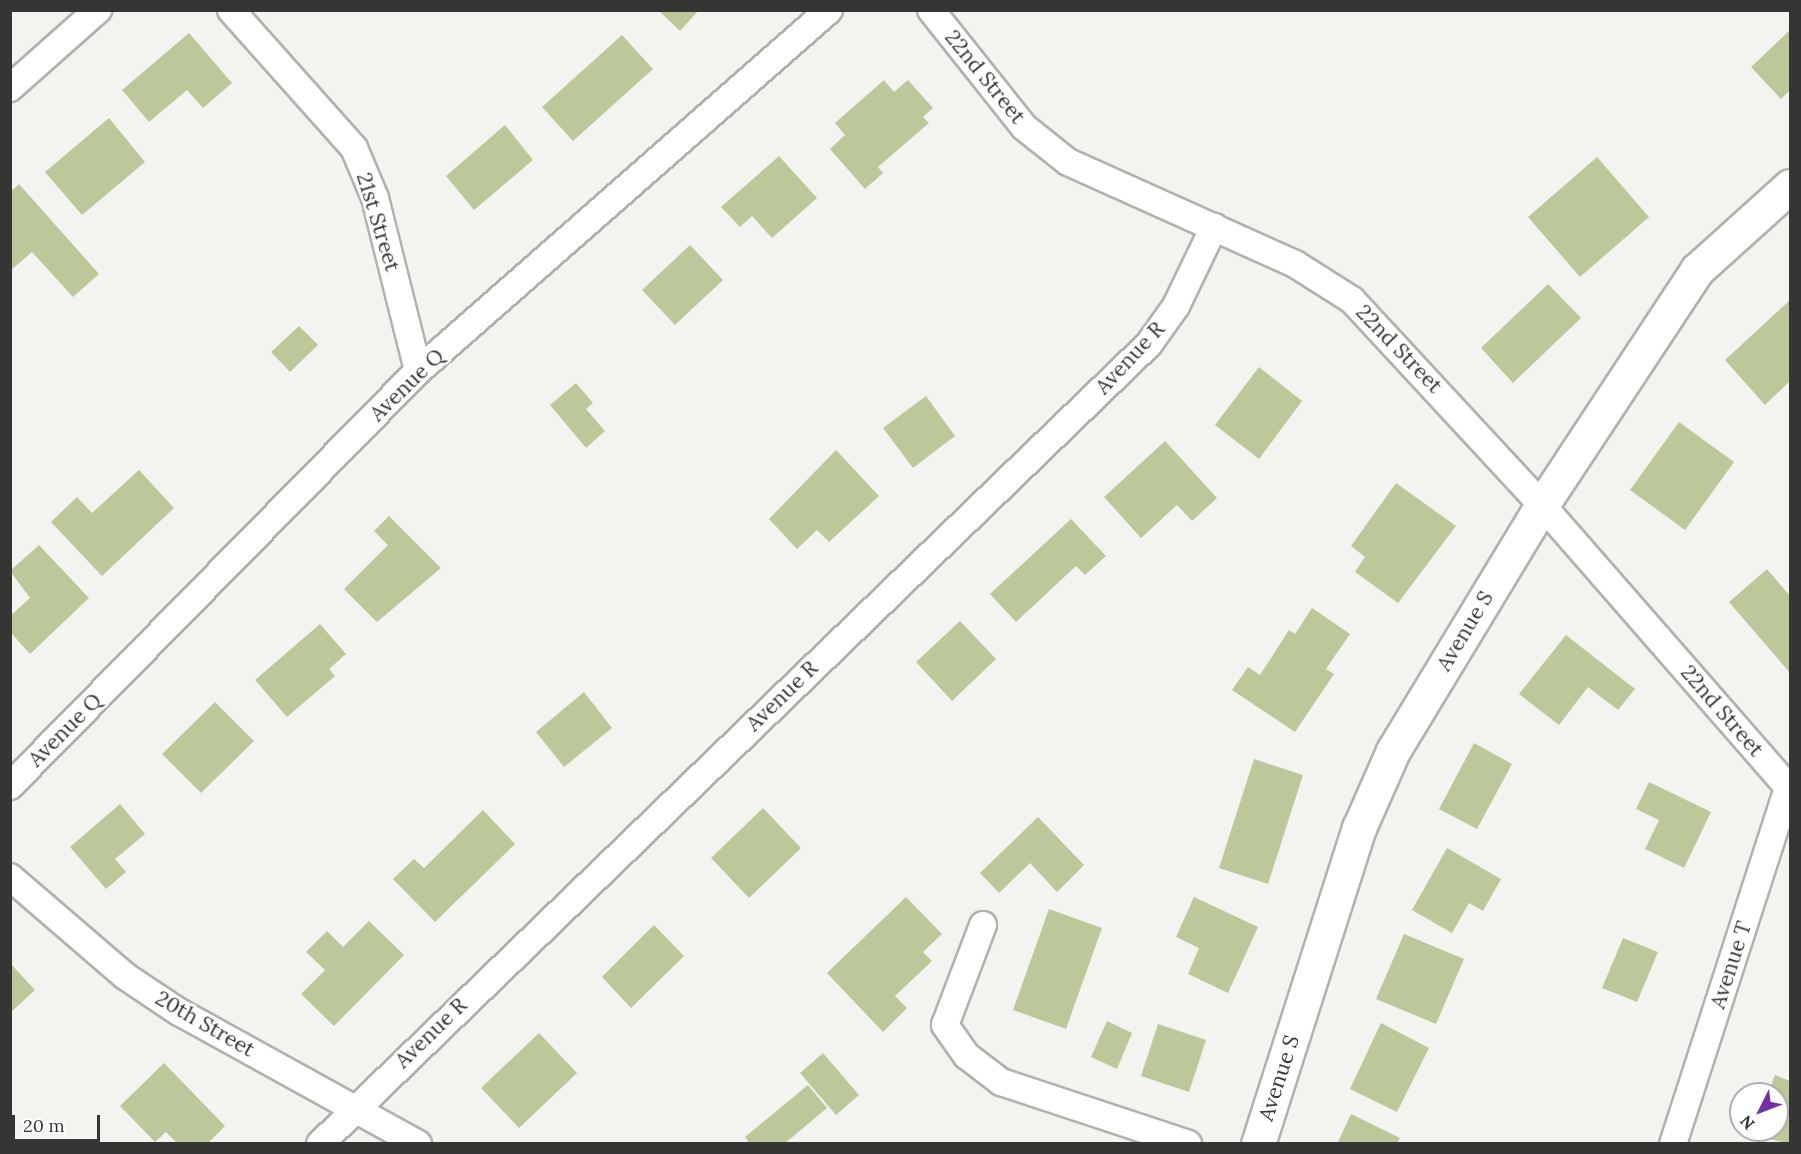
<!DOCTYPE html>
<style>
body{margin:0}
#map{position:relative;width:1801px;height:1154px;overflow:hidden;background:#f3f4f0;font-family:Lora,serif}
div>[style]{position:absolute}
.building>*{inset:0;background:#bdc89a}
.roads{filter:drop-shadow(2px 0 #b1b2ae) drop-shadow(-2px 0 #b1b2ae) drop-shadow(0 2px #b1b2ae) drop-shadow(0 -2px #b1b2ae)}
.minor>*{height:26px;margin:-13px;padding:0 13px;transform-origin:13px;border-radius:13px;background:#fff}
.tertiary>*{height:33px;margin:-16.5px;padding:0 16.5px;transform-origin:16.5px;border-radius:16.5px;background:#fff}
span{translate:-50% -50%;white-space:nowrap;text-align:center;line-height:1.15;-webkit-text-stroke:5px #fff;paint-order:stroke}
.street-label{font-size:21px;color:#353634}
.frame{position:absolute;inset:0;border:12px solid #353634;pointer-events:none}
.north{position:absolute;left:1729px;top:1082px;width:60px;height:60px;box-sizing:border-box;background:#fff;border:2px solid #aeafae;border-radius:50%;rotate:228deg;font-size:16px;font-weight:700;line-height:24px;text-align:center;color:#353634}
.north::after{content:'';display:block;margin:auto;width:21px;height:27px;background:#7430a4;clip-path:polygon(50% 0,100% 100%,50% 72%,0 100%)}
.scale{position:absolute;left:12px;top:1115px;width:88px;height:27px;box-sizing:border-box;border:3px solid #353634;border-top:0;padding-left:8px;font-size:18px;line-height:21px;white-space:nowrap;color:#353634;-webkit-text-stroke:4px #fff;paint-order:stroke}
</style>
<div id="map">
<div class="building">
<div style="clip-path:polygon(658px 10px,699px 10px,680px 31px)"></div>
<div style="clip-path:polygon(1790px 30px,1790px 90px,1781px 99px,1751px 67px)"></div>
<div style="clip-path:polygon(189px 33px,232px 83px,203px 108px,187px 90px,149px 122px,122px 90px)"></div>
<div style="clip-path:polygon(622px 35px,653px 69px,573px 141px,542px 107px)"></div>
<div style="clip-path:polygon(884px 80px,894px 92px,908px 80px,933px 108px,923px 117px,929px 123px,878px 167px,883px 173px,865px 189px,830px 149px,845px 135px,835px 123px)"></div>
<div style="clip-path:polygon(109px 118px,145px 162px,82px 215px,45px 172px)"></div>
<div style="clip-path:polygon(505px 125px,533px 160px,474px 210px,446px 176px)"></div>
<div style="clip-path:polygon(779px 156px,817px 198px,772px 238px,752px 216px,740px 227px,721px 207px)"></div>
<div style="clip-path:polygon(1597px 157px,1649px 217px,1580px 277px,1528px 217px)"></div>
<div style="clip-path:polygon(19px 184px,99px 274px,73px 297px,32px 252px,10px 271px,10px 192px)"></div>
<div style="clip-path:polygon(690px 245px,723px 280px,675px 325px,642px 290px)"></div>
<div style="clip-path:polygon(1548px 284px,1581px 318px,1513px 383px,1481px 348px)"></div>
<div style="clip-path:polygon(1790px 300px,1790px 381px,1765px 405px,1725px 360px)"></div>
<div style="clip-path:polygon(299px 326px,318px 345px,290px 372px,271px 352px)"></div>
<div style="clip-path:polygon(1259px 367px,1302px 401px,1259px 459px,1215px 425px)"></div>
<div style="clip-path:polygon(576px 383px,593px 403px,586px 409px,605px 431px,586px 448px,550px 405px)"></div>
<div style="clip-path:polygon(926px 396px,955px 436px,913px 468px,883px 428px)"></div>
<div style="clip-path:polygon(1679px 422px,1734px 462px,1685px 530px,1630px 490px)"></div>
<div style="clip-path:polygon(1165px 441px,1217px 498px,1192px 521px,1177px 505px,1141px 538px,1104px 497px)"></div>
<div style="clip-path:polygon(836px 450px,879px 496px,829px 542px,817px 530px,797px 549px,769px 519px)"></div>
<div style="clip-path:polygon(139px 470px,174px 508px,102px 576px,51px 522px,77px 497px,92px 513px)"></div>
<div style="clip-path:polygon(1396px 483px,1456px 526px,1398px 603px,1355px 572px,1365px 557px,1351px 546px)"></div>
<div style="clip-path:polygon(389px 516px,441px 568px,377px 622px,344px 589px,388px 545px,374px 531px)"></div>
<div style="clip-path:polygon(1071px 519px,1106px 556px,1085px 575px,1076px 566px,1016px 622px,990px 594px)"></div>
<div style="clip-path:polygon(39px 545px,89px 598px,30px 654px,10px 632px,10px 616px,30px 598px,10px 571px)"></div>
<div style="clip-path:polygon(1767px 569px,1790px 596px,1790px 673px,1729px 602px)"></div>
<div style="clip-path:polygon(1312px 608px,1350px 634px,1326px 669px,1334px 674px,1295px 732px,1232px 690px,1248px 667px,1260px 675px,1289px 630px,1295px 634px)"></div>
<div style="clip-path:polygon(960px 621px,996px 659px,952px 701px,916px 662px)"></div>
<div style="clip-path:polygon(320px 624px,346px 654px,329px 669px,335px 676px,287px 717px,255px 680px)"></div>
<div style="clip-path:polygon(1566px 635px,1635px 689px,1618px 710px,1588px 687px,1559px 725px,1519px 694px)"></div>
<div style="clip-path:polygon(584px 692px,612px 728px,564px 767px,536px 732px)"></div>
<div style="clip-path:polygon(215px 702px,254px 741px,201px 793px,162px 754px)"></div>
<div style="clip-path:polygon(1474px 743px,1512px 764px,1477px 829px,1439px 809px)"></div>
<div style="clip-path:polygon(1254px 759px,1303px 775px,1268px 884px,1219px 868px)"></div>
<div style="clip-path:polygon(1649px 782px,1711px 812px,1684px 868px,1645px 849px,1659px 820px,1636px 809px)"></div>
<div style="clip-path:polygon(120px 804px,145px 834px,115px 859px,126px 872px,106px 889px,70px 847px)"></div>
<div style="clip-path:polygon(763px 808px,801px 848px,749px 898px,711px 858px)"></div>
<div style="clip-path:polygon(483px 810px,515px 844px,435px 922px,393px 879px,414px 859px,424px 868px)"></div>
<div style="clip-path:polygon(1038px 817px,1084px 865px,1057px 892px,1030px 863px,999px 893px,980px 873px)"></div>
<div style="clip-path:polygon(1447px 848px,1501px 879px,1483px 911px,1469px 903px,1452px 933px,1412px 910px)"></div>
<div style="clip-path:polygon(906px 897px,942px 934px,923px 952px,932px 961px,895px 996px,907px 1008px,883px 1032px,827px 973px)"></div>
<div style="clip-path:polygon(1194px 897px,1258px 927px,1228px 993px,1188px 974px,1199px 948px,1176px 937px)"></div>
<div style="clip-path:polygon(1049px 909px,1102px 928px,1066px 1029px,1013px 1010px)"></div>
<div style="clip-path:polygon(369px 921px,404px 955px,334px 1026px,301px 994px,325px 970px,306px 952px,327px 931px,343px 947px)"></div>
<div style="clip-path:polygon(654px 925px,684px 956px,631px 1008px,602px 977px)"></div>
<div style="clip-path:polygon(1404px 934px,1464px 959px,1436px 1024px,1376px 999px)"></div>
<div style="clip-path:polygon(1623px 938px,1658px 952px,1637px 1002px,1602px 988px)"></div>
<div style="clip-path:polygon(10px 963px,35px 990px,10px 1013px)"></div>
<div style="clip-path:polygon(1107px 1021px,1132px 1033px,1117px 1069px,1091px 1057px)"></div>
<div style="clip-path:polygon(1381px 1023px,1429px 1048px,1397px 1112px,1350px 1089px)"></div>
<div style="clip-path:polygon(1158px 1024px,1206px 1040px,1189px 1092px,1141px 1076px)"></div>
<div style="clip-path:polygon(539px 1033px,577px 1073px,519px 1128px,481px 1088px)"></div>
<div style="clip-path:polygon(823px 1053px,859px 1095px,836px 1115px,800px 1073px)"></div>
<div style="clip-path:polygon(164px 1063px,225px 1126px,207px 1144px,178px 1144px,166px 1132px,155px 1142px,120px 1106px)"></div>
<div style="clip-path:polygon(1775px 1075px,1790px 1081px,1790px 1144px,1753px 1135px,1755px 1130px,1777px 1130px,1777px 1094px,1768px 1094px)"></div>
<div style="clip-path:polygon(808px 1085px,827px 1108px,784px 1144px,750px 1144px,745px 1137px)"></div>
<div style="clip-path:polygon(1351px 1114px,1400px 1138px,1397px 1144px,1337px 1144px)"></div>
</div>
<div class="roads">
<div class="minor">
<div style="left:231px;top:10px;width:185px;rotate:48.3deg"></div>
<div style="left:354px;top:148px;width:54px;rotate:67.2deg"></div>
<div style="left:375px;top:198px;width:178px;rotate:76deg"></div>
<div style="left:931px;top:10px;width:149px;rotate:51.5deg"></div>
<div style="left:1024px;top:127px;width:56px;rotate:38.5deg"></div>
<div style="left:1068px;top:162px;width:249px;rotate:24.2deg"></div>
<div style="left:1295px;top:264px;width:67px;rotate:32.3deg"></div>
<div style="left:1352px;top:300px;width:280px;rotate:47.2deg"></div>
<div style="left:1542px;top:505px;width:377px;rotate:48.9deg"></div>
<div style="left:10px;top:88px;width:118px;rotate:-41.6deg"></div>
<div style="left:10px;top:786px;width:582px;rotate:-45.49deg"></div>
<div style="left:418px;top:371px;width:547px;rotate:-41.29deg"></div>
<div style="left:10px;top:877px;width:152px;rotate:40.7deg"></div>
<div style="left:125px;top:976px;width:65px;rotate:33.7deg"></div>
<div style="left:179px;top:1012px;width:273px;rotate:28.9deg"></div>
<div style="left:983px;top:925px;width:107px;rotate:110.8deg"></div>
<div style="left:945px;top:1025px;width:38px;rotate:55deg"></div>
<div style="left:967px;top:1056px;width:43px;rotate:37.4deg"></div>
<div style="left:1001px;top:1082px;width:197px;rotate:18.3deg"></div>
<div style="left:320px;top:1144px;width:1152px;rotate:-43.98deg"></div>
<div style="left:1149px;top:344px;width:47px;rotate:-54.6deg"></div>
<div style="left:1176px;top:306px;width:88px;rotate:-64.3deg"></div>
<div style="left:1673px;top:1144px;width:375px;rotate:-72.1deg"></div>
</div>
<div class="tertiary">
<div style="left:1258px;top:1144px;width:332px;rotate:-72.3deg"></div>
<div style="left:1359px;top:828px;width:84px;rotate:-66.2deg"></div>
<div style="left:1393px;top:751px;width:288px;rotate:-58.8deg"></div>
<div style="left:1542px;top:505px;width:282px;rotate:-56.6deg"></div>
<div style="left:1697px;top:270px;width:125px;rotate:-42.1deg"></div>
</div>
</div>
<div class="street-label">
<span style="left:985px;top:77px;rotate:51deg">22nd Street</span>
<span style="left:378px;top:222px;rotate:73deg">21st Street</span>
<span style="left:1399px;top:349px;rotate:46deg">22nd Street</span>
<span style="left:1130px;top:358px;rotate:-47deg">Avenue R</span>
<span style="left:407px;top:385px;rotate:-44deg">Avenue Q</span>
<span style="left:1465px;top:631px;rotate:-59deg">Avenue S</span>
<span style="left:782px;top:696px;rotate:-44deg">Avenue R</span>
<span style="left:1722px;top:711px;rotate:49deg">22nd Street</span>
<span style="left:65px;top:730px;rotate:-45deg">Avenue Q</span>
<span style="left:1731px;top:965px;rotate:-72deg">Avenue T</span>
<span style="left:205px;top:1024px;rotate:30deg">20th Street</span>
<span style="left:431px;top:1033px;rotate:-44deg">Avenue R</span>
<span style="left:1279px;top:1078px;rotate:-72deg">Avenue S</span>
</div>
<div class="frame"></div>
<div class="north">N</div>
<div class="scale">20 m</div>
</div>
